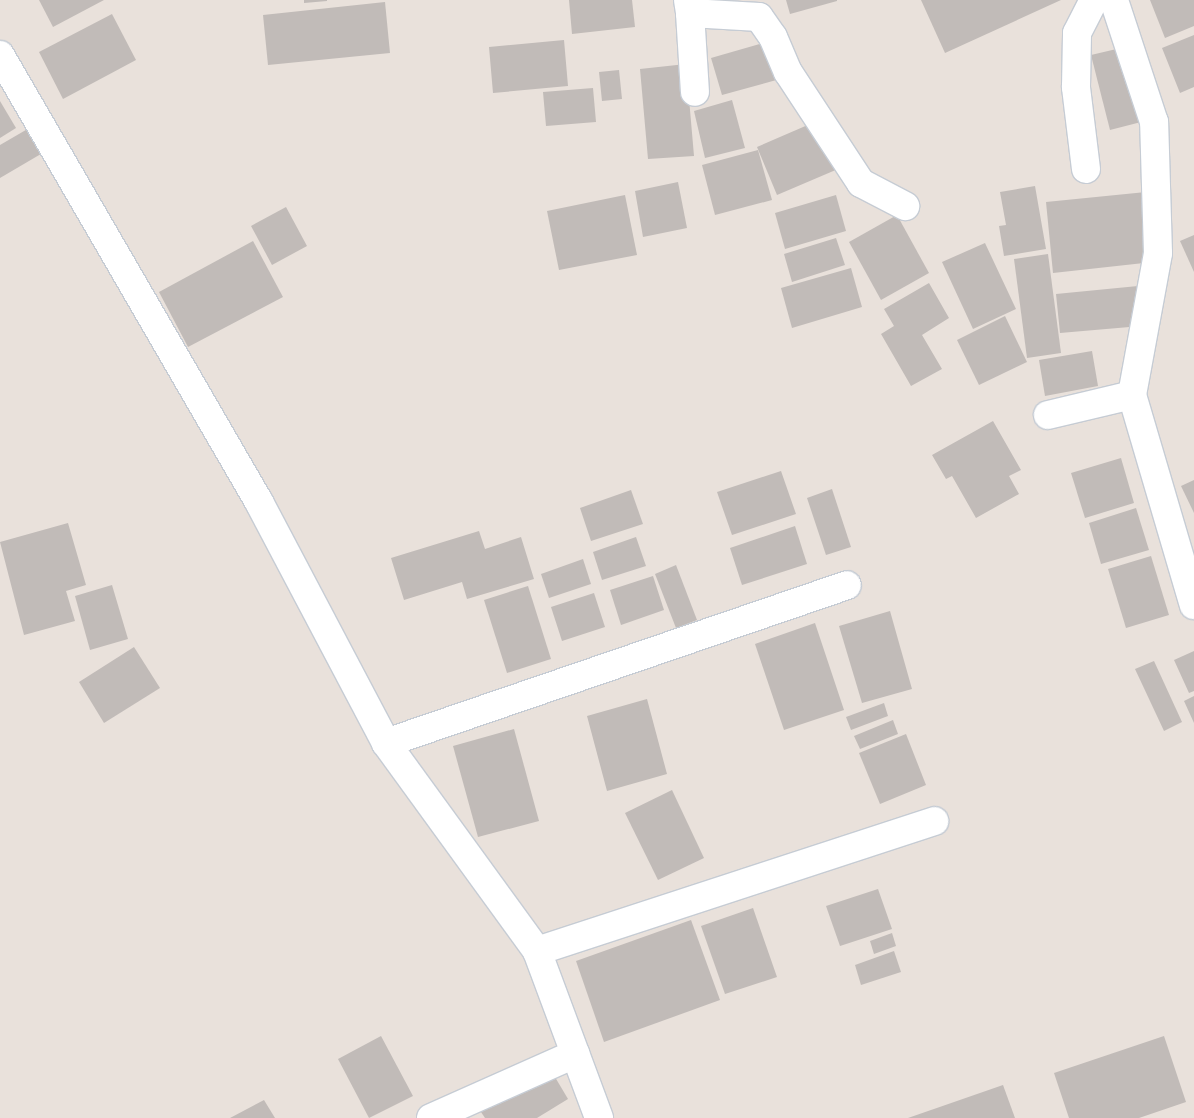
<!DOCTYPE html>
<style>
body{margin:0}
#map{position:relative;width:1194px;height:1118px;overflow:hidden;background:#e9e1db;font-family:Lato,sans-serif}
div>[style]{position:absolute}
.building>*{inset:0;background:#c1bbb8}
.roads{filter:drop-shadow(1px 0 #c6ccd4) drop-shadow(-1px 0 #c6ccd4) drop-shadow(0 1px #c6ccd4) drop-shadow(0 -1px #c6ccd4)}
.street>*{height:28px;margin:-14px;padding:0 14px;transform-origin:14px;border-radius:14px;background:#fff}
span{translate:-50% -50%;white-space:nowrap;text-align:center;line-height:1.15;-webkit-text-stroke:4.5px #fff;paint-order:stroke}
</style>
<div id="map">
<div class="building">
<div style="clip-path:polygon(39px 0,104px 0,53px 27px)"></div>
<div style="clip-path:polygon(304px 0,327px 0,327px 1px,304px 3px)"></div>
<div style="clip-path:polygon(569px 0,632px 0,635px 27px,572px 34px)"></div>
<div style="clip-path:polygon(786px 0,837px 0,837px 1px,790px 14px)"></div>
<div style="clip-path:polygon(921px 0,1061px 0,945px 53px)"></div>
<div style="clip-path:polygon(1150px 0,1194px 0,1194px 26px,1165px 38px)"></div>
<div style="clip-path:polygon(385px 2px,390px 53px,268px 65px,263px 15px)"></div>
<div style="clip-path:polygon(112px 14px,136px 60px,63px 99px,39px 52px)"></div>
<div style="clip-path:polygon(1194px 35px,1194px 87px,1180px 93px,1162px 48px)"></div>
<div style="clip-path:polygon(564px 40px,568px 86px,493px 93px,489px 47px)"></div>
<div style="clip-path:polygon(770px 41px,780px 79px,722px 95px,711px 58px)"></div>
<div style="clip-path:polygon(1125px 47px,1145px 121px,1110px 130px,1091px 55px)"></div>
<div style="clip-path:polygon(686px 64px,694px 156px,648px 159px,640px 69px)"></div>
<div style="clip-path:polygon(619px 70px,622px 99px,602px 101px,599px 72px)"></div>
<div style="clip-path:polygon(593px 88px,596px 122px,546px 126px,543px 92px)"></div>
<div style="clip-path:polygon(732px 100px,745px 148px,705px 158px,694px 111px)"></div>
<div style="clip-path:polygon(0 101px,16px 128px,0 138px)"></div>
<div style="clip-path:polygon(817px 121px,838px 169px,777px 195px,757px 147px)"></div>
<div style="clip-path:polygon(31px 127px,46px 151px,0 178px,0 145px)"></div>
<div style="clip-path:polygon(758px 150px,772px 200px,715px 215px,702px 165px)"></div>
<div style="clip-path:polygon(678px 182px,687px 228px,643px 237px,635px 191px)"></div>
<div style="clip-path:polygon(1035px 186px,1046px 249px,1004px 256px,999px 226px,1006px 225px,1000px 192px)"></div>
<div style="clip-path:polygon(1146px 192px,1153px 262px,1053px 273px,1046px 202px)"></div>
<div style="clip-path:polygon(625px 195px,637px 255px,559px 270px,547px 211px)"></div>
<div style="clip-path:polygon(836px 195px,846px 231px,785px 249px,775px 213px)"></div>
<div style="clip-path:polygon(286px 207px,307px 246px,272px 265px,251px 226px)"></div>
<div style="clip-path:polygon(897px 215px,929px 273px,881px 300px,849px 242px)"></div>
<div style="clip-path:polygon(1194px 235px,1194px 272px,1180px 241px)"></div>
<div style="clip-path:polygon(836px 238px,845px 265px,792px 282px,784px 254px)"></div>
<div style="clip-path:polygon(253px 241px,283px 297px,188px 347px,159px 292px)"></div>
<div style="clip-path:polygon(985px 243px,1016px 309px,973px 329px,942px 262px)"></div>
<div style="clip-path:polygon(1048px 254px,1061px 353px,1027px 358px,1014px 259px)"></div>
<div style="clip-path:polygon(851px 268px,862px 307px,792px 328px,781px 288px)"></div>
<div style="clip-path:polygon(929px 283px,949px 318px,922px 335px,942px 369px,911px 386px,881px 334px,894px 326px,884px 309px)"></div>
<div style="clip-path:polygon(1138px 286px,1141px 326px,1060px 333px,1056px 294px)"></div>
<div style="clip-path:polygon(1005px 316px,1027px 362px,979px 385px,957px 340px)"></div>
<div style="clip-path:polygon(1092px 351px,1098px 386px,1045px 396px,1039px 360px)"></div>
<div style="clip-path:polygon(993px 421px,1021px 470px,1009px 476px,1019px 494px,976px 518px,952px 476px,946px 479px,932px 455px)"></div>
<div style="clip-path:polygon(1121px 458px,1134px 503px,1085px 518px,1071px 473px)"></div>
<div style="clip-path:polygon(781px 471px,796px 514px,732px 535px,717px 492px)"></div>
<div style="clip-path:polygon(1194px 480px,1194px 513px,1181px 486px)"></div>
<div style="clip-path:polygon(832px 489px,851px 547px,826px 555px,807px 498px)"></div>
<div style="clip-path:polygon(631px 490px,643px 524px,591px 541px,580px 508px)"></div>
<div style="clip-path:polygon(1136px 508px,1149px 550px,1101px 564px,1089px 523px)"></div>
<div style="clip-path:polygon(68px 523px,86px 585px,66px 591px,75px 621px,24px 635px,0 542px)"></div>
<div style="clip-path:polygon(795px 526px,807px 564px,742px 585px,730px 548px)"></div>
<div style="clip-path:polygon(479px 531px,485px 549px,521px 537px,534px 579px,467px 599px,462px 582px,404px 600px,391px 558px)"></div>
<div style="clip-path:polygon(636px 537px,646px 566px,602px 580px,593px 552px)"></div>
<div style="clip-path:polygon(1151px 556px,1169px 615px,1126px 628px,1108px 569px)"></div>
<div style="clip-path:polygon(583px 559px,591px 584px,549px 598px,541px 574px)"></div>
<div style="clip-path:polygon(676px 565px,697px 620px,676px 628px,655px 574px)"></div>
<div style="clip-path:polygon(653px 576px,664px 610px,621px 625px,610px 590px)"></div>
<div style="clip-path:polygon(112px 585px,128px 639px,90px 650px,75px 596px)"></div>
<div style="clip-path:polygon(528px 586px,551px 659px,507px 673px,484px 600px)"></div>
<div style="clip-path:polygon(594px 593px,605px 627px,562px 641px,551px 607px)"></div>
<div style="clip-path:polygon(890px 611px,912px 689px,862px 703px,839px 626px)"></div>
<div style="clip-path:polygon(815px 623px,844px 710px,784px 730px,755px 644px)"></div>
<div style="clip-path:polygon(134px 647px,160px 688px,104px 723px,79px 682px)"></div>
<div style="clip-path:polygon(1194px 651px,1194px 691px,1189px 693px,1174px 660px)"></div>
<div style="clip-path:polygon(1154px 661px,1182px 722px,1164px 731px,1135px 669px)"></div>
<div style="clip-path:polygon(1194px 696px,1194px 723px,1184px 701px)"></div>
<div style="clip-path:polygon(647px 699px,667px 774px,607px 791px,587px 716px)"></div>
<div style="clip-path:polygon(884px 703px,888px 716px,851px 730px,846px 717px)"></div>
<div style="clip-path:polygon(893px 720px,898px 734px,860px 749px,854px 736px)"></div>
<div style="clip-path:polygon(514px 729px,539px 821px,478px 837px,453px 746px)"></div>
<div style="clip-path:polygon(906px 734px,926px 785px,880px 804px,859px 753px)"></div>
<div style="clip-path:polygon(672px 790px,704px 858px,658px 880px,625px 813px)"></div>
<div style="clip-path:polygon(878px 889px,892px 929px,840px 946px,826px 906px)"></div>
<div style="clip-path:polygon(753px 908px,777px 977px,725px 994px,701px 926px)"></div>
<div style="clip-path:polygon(691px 920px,720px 1000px,604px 1042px,576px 961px)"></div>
<div style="clip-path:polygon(892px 933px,896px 946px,874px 954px,870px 941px)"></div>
<div style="clip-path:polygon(894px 951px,901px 972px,861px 985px,855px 965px)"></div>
<div style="clip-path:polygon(381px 1036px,413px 1096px,369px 1118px,338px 1059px)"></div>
<div style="clip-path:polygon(1164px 1036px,1186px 1102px,1139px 1118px,1069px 1118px,1054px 1073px)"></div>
<div style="clip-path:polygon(549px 1067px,568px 1099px,537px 1118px,485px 1118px,479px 1109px)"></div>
<div style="clip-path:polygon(1003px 1085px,1015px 1118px,908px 1118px)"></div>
<div style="clip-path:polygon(264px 1100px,275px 1118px,230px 1118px)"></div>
</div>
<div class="roads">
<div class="street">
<div style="left:688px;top:0;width:13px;rotate:81deg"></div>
<div style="left:690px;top:13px;width:69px;rotate:3.3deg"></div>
<div style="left:759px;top:17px;width:24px;rotate:55deg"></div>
<div style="left:773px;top:37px;width:38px;rotate:67deg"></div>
<div style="left:788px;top:72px;width:133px;rotate:56.7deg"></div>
<div style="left:861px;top:183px;width:50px;rotate:27.6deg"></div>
<div style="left:690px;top:13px;width:79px;rotate:86.4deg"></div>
<div style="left:0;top:55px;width:517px;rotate:59.91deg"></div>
<div style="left:259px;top:502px;width:272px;rotate:62.2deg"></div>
<div style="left:386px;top:743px;width:257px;rotate:54deg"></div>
<div style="left:537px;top:951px;width:178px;rotate:69.6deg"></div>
<div style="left:1086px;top:169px;width:83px;rotate:-97deg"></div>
<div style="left:1076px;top:87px;width:54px;rotate:-88.9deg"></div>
<div style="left:1077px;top:33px;width:37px;rotate:-63deg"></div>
<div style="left:1132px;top:395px;width:219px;rotate:73.6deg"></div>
<div style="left:1048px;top:415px;width:86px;rotate:-13.4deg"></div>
<div style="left:1132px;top:395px;width:144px;rotate:-79.6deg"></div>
<div style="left:1158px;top:253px;width:131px;rotate:-91.7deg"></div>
<div style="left:1154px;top:122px;width:128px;rotate:-108.2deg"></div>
<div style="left:386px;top:743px;width:487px;rotate:-18.9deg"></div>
<div style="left:537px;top:951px;width:418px;rotate:-18.1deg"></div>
<div style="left:431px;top:1118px;width:158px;rotate:-24deg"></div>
</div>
</div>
</div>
